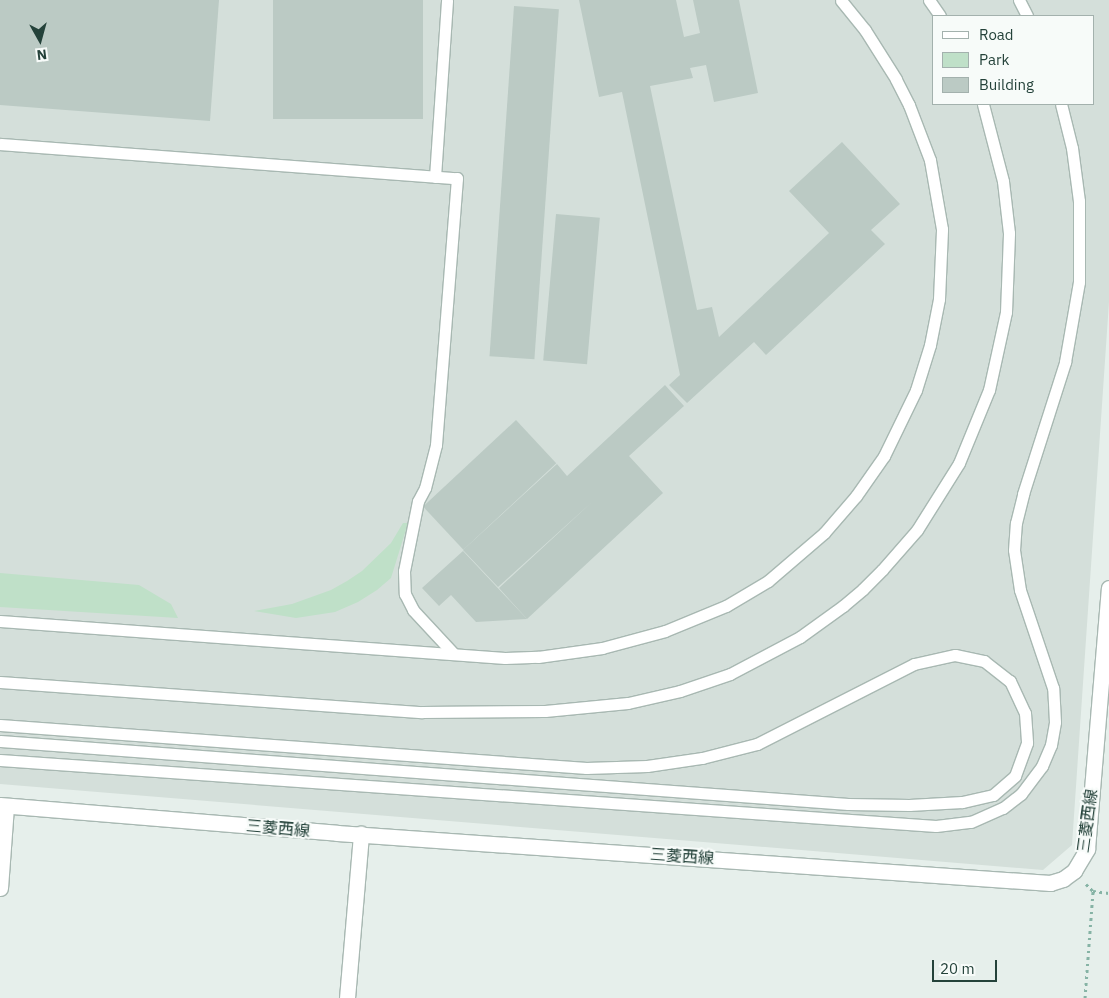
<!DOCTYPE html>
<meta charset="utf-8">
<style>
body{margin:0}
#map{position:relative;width:1109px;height:998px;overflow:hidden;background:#e6efeb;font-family:"IBM Plex Sans","Noto Sans JP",sans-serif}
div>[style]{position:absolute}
.built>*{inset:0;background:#d4dfda}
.green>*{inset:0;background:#bfe0c8}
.building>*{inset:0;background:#bbcac4;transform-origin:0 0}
.path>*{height:3px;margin-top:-1.5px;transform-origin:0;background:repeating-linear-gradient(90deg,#86b3a5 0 2.5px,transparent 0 6.5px)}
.roads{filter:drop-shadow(1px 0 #a8b8b2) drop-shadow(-1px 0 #a8b8b2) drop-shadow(0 1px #a8b8b2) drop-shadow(0 -1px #a8b8b2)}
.lane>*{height:11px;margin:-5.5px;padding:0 5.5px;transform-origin:5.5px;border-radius:5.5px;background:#fff}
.street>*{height:15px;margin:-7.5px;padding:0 7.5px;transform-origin:7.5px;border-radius:7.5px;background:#fff}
.secondary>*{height:15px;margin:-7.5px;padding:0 7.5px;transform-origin:7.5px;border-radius:7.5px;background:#fff}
span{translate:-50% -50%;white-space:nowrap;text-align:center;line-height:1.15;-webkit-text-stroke:4px #f7fbf9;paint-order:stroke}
.street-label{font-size:16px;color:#24423a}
.legend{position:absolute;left:932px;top:15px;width:162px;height:90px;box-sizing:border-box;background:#f7fbf9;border:1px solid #a3b1ad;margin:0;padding:6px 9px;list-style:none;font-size:15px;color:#24423a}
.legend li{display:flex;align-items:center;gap:10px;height:25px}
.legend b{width:25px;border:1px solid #a3b1ad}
.north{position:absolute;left:15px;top:15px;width:50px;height:50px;-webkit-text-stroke:4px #f7fbf9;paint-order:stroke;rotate:173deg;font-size:14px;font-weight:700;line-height:20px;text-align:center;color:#24423a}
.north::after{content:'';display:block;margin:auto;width:18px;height:22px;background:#24423a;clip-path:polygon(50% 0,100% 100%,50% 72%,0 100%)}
.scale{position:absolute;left:932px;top:960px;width:65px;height:22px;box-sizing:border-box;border:2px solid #24423a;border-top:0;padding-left:6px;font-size:15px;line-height:18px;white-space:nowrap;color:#24423a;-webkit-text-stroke:4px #f7fbf9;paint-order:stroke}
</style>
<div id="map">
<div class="built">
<div style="clip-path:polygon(evenodd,0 0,1109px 0,1109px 302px,1072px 845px,1043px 870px,0 784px,0 0,933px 16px,1093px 16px,1093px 104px,933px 104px,933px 16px)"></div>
</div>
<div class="green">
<div style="clip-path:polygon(403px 523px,408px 523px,391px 578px,377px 590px,358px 602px,335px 612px,296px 618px,254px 611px,292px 604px,331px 590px,347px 581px,362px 571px,391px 543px)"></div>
<div style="clip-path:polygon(0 573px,139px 585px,171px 604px,178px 618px,0 607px)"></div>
</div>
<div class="building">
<div style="clip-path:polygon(0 0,219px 0,210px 121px,0 105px)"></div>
<div style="left:273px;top:0;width:150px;height:119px"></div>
<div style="clip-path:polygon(579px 0,676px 0,684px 37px,700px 33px,693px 0,739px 0,758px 93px,714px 102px,706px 65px,690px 68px,693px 78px,650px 86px,697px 310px,712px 307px,719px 337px,829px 233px,789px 191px,842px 142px,900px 204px,871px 230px,885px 244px,766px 355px,754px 342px,687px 403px,669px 385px,680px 375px,622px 92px,599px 97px)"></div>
<div style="left:514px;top:6px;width:45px;height:351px;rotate:4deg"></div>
<div style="left:556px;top:214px;width:44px;height:147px;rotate:5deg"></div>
<div style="clip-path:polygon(665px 385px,684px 406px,629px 456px,663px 493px,527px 619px,499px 588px,592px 502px,498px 587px,463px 550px,557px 464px,567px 476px)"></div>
<div style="left:516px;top:420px;width:59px;height:127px;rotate:47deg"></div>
<div style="clip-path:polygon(463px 551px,527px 619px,476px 622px,451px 595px,439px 606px,422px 588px)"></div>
</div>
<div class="path">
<div style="left:1086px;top:884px;width:10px;rotate:45deg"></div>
<div style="left:1093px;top:891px;width:16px;rotate:7deg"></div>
<div style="left:1085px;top:998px;width:107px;rotate:-85.7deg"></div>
</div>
<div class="roads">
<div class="lane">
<div style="left:929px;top:0;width:19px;rotate:55deg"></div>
<div style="left:1019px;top:0;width:18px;rotate:63deg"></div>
<div style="left:0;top:144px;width:458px;rotate:4.3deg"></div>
<div style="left:457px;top:178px;width:268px;rotate:94.5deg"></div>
<div style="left:436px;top:445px;width:44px;rotate:104.3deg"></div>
<div style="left:425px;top:488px;width:15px;rotate:118deg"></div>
<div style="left:418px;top:501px;width:71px;rotate:101.3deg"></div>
<div style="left:404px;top:571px;width:23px;rotate:88deg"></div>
<div style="left:405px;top:594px;width:18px;rotate:63deg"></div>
<div style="left:413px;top:610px;width:60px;rotate:47deg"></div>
<div style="left:435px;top:177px;width:177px;rotate:-86.1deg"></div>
<div style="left:0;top:621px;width:506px;rotate:4.19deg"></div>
<div style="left:505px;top:658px;width:33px;rotate:-2deg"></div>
<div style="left:538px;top:657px;width:65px;rotate:-8deg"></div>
<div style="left:602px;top:648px;width:65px;rotate:-15.1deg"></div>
<div style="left:665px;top:631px;width:66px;rotate:-22.3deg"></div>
<div style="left:726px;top:606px;width:49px;rotate:-30.8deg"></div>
<div style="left:768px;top:581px;width:74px;rotate:-40.6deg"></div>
<div style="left:824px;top:533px;width:49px;rotate:-49.1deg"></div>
<div style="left:856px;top:496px;width:49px;rotate:-55deg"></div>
<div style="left:884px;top:456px;width:73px;rotate:-64.1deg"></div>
<div style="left:916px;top:390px;width:47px;rotate:-72.7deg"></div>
<div style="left:930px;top:345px;width:47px;rotate:-78.9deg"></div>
<div style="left:939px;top:299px;width:70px;rotate:-87.5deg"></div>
<div style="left:942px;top:229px;width:70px;rotate:-99.9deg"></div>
<div style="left:930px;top:160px;width:59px;rotate:-110.9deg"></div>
<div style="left:909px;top:105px;width:29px;rotate:-117deg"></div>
<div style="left:896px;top:79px;width:58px;rotate:-122.3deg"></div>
<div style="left:865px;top:30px;width:38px;rotate:-129deg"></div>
<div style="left:0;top:682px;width:423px;rotate:4.1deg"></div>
<div style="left:422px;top:712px;width:123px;rotate:-0.5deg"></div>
<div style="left:545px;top:711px;width:83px;rotate:-5.5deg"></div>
<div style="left:628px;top:703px;width:53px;rotate:-13deg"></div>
<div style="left:680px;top:691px;width:53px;rotate:-18.8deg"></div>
<div style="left:730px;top:674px;width:79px;rotate:-27.9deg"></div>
<div style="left:800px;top:637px;width:53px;rotate:-35.8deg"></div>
<div style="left:843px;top:606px;width:26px;rotate:-40deg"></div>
<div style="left:863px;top:589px;width:27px;rotate:-45deg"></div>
<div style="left:882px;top:570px;width:53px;rotate:-48.8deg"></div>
<div style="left:917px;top:530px;width:79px;rotate:-57.9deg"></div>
<div style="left:959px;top:463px;width:79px;rotate:-67.7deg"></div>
<div style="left:989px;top:390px;width:80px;rotate:-77.7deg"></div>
<div style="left:1006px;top:312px;width:79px;rotate:-87.8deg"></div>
<div style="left:1009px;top:233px;width:52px;rotate:-96.6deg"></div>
<div style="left:1003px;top:181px;width:80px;rotate:-104.6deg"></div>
<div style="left:0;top:725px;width:588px;rotate:4.2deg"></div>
<div style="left:586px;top:768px;width:61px;rotate:-1.9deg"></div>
<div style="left:647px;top:766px;width:56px;rotate:-8.3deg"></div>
<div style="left:702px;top:758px;width:57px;rotate:-14.3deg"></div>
<div style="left:757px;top:744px;width:176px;rotate:-27deg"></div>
<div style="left:914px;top:664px;width:42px;rotate:-12.4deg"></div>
<div style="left:955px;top:655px;width:30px;rotate:12deg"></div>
<div style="left:984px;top:661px;width:33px;rotate:38deg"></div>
<div style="left:1010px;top:681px;width:35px;rotate:65deg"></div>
<div style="left:1025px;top:713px;width:30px;rotate:86deg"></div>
<div style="left:1027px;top:743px;width:35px;rotate:110deg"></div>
<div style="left:1015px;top:776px;width:29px;rotate:139deg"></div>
<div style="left:993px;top:795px;width:32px;rotate:167deg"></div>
<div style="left:962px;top:802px;width:53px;rotate:176.8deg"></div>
<div style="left:909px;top:805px;width:61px;rotate:-179.1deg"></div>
<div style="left:848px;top:804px;width:850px;rotate:-175.75deg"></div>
<div style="left:0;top:760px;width:938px;rotate:4.03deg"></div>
<div style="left:936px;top:826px;width:35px;rotate:-7deg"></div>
<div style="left:971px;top:822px;width:35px;rotate:-24deg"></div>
<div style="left:1003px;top:808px;width:23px;rotate:-38deg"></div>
<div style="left:1021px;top:794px;width:35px;rotate:-53deg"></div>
<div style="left:1042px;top:766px;width:23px;rotate:-67deg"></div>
<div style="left:1051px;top:745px;width:23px;rotate:-80deg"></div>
<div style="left:1055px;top:722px;width:34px;rotate:-93deg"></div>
<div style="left:1053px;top:688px;width:103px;rotate:-108.6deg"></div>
<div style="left:1020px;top:590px;width:40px;rotate:-98.5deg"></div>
<div style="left:1014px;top:550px;width:27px;rotate:-86deg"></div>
<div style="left:1016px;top:523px;width:30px;rotate:-76deg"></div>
<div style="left:1023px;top:494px;width:139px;rotate:-72.3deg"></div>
<div style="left:1065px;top:362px;width:81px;rotate:-80.1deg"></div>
<div style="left:1079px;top:282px;width:81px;rotate:-90deg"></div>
<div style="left:1079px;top:201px;width:53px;rotate:-97.5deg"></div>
<div style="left:1072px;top:148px;width:45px;rotate:-104deg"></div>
</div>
<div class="street">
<div style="left:0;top:805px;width:338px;rotate:4.7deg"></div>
<div style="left:337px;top:833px;width:715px;rotate:4.01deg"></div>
<div style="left:1050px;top:883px;width:14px;rotate:-17deg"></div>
<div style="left:1063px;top:879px;width:14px;rotate:-36deg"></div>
<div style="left:0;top:888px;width:82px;rotate:-85.8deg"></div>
<div style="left:347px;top:998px;width:165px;rotate:-85.1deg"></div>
</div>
<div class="secondary">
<div style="left:1074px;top:871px;width:26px;rotate:-59deg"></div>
<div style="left:1087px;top:849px;width:262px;rotate:-85.2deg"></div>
</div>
</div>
<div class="street-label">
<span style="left:1087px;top:821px;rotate:-82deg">三菱西線</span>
<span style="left:278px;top:828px;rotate:5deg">三菱西線</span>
<span style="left:682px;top:856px;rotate:4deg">三菱西線</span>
</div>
<ul class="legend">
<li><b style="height:6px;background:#fff"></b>Road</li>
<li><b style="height:14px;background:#bfe0c8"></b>Park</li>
<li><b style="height:14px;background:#bbcac4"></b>Building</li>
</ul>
<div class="north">N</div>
<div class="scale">20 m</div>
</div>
